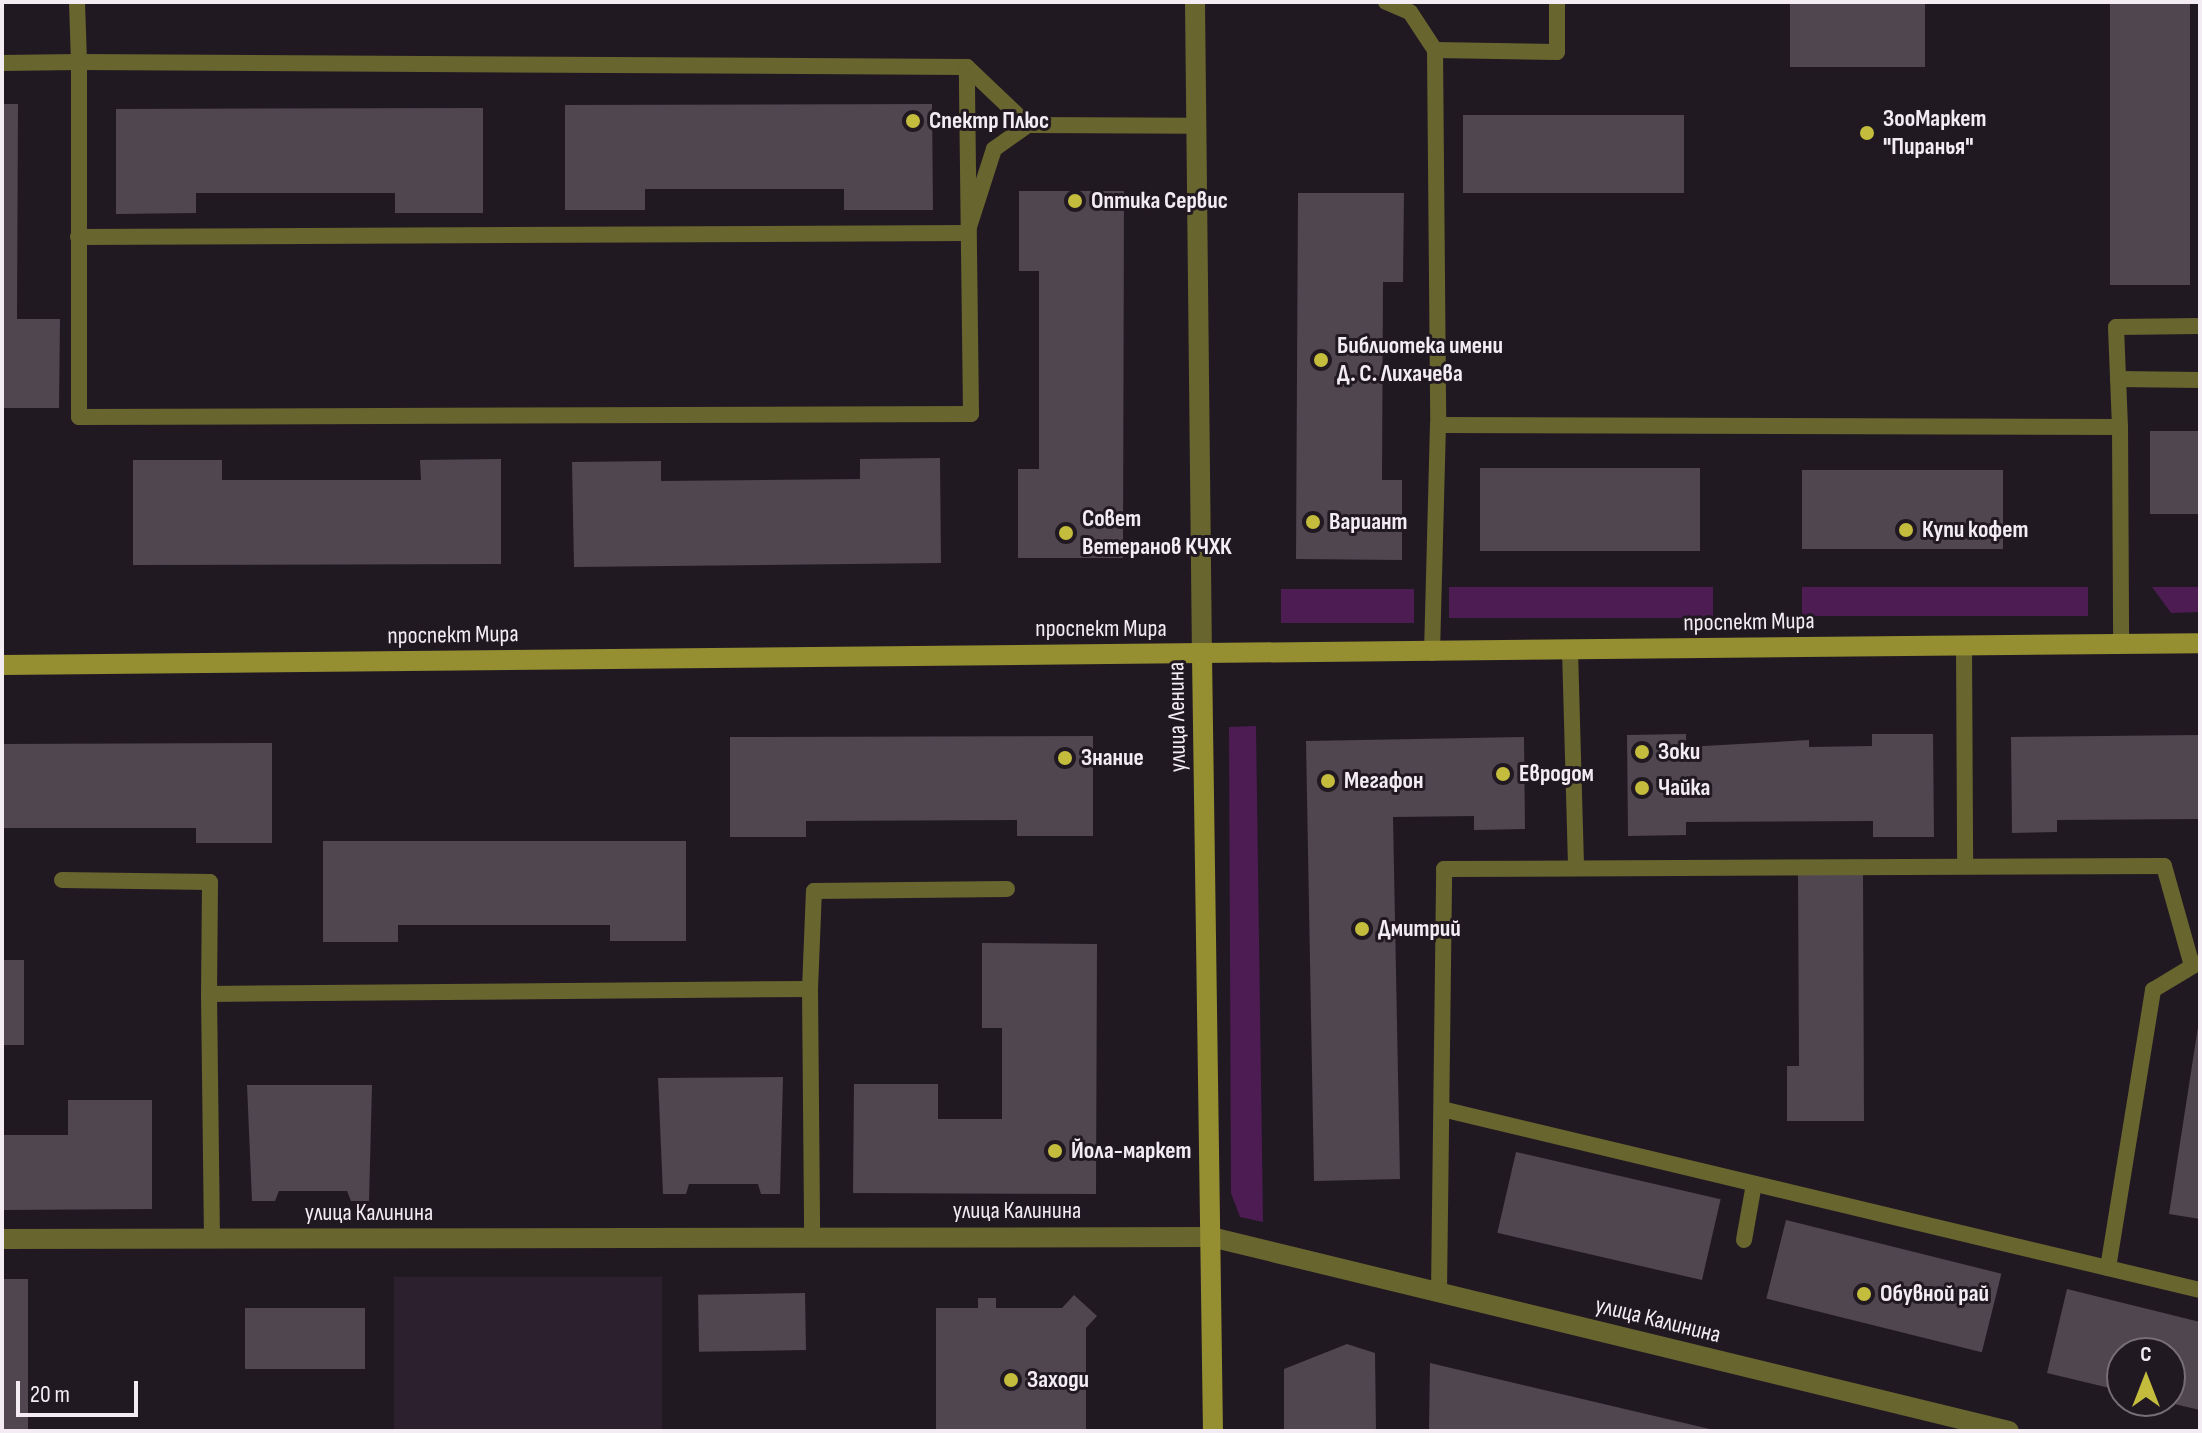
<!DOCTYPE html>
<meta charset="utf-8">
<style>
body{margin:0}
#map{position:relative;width:2202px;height:1433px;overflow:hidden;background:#211922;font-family:"Sofia Sans Condensed",sans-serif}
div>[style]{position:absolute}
.built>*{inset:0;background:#2d202e;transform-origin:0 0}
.green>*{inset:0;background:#4c1c53;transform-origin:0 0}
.building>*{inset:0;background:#4f4650;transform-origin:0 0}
.service>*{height:16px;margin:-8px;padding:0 8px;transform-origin:8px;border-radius:8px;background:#68652f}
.minor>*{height:20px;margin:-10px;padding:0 10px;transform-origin:10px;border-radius:10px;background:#68652f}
.tertiary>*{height:20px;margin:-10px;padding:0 10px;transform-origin:10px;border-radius:10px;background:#68652f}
.secondary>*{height:20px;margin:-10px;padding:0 10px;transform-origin:10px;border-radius:10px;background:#958f32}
.dots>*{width:22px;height:22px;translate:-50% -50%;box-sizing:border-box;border:4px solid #211922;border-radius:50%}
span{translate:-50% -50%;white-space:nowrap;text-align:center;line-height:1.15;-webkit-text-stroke:6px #211922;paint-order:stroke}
.poi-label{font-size:24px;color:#f3edf3;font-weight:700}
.left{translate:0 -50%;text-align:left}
.street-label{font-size:24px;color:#f3edf3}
.frame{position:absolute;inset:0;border:4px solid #f3edf3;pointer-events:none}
.north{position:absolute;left:2106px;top:1337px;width:80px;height:80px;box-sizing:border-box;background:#211922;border:2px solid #756e76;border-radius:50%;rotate:0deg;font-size:22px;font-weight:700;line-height:32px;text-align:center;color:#f3edf3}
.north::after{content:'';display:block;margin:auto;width:28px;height:36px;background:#c4bc3d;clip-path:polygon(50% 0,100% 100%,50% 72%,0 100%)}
.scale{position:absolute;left:16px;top:1381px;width:122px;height:36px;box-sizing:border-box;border:4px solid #f3edf3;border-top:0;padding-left:10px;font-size:24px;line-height:28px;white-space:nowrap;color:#f3edf3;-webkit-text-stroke:6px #211922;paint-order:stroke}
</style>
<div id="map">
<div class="built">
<div style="left:662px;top:1277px;width:154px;height:268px;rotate:90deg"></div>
</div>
<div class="green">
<div style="left:1713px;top:587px;width:31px;height:264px;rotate:90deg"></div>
<div style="left:1802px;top:587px;width:286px;height:29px"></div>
<div style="clip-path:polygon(2152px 587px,2200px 587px,2200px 612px,2171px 613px)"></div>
<div style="left:1281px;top:589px;width:133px;height:34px"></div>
<div style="clip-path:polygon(1256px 726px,1263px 1222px,1240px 1217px,1231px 1193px,1229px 727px)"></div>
</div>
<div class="building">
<div style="left:1790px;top:2px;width:135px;height:65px"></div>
<div style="left:2110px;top:2px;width:80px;height:283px"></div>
<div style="clip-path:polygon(2px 104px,18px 104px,17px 319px,60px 319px,59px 408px,2px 408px)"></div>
<div style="clip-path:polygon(932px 104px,933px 210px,844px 210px,844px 189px,645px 189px,645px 210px,565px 210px,565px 105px)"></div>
<div style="clip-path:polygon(483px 108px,483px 213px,395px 213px,395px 193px,196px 193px,196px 213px,116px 214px,116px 109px)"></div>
<div style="left:1463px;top:115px;width:221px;height:78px"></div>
<div style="clip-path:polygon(1019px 191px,1124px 191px,1123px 558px,1018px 558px,1018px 469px,1039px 469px,1039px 271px,1019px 271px)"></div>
<div style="clip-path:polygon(1298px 193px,1404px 193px,1403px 282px,1383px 282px,1382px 480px,1402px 480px,1402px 560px,1296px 559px)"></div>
<div style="left:2150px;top:431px;width:50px;height:83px"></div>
<div style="clip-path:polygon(940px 458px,941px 563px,574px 567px,572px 462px,661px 461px,661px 481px,860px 479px,860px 459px)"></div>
<div style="clip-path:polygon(501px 459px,501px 564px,133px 565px,133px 460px,222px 460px,222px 480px,421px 480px,420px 460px)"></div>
<div style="left:1480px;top:468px;width:220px;height:83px"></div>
<div style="left:1802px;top:470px;width:201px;height:79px"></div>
<div style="clip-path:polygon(1686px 734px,1686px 747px,1809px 740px,1809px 747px,1872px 746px,1872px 734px,1933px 734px,1934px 837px,1873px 837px,1873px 821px,1686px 822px,1686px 835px,1628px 836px,1627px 735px)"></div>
<div style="clip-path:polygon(2200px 735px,2200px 819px,2057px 820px,2057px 832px,2012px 833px,2011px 737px)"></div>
<div style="clip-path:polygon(1093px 736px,1093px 836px,1017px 836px,1017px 820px,806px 821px,806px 837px,730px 837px,730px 737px)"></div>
<div style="clip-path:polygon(1524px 737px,1525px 829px,1474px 830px,1474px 816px,1393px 817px,1400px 1179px,1314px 1181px,1306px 741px)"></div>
<div style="clip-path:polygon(272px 743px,272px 843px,196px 843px,196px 828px,2px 828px,2px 744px)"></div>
<div style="clip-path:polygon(323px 841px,686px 841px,686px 941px,610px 941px,610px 925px,398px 925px,398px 942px,323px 942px)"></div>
<div style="clip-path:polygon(1798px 874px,1863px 874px,1864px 1121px,1787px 1121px,1787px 1066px,1799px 1066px)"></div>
<div style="clip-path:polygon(982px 943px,1097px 944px,1096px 1194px,853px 1193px,854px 1084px,938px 1084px,938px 1119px,1002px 1119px,1002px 1028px,982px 1028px)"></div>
<div style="left:2px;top:960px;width:22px;height:85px"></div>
<div style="clip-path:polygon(2200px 1014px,2200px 1219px,2169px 1214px)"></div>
<div style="clip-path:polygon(783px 1077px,780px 1194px,761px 1194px,758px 1184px,689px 1184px,686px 1194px,663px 1194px,658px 1078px)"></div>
<div style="clip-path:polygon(247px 1085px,372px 1085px,369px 1201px,351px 1201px,347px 1191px,279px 1191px,275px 1201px,252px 1201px)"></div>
<div style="clip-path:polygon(68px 1100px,152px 1100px,152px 1209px,2px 1210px,2px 1135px,68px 1135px)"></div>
<div style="left:1516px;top:1152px;width:210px;height:83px;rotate:13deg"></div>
<div style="left:1786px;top:1220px;width:222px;height:81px;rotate:14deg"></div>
<div style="left:2px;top:1279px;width:26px;height:152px"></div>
<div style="clip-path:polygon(2067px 1289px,2200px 1322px,2200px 1410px,2170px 1403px,2170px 1353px,2122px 1353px,2122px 1391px,2047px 1373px)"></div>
<div style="left:805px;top:1293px;width:57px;height:107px;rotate:89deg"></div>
<div style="clip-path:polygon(1074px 1295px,1097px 1316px,1086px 1328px,1086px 1431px,936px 1431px,936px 1308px,978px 1308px,978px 1298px,996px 1298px,996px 1308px,1062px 1308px)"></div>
<div style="left:245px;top:1308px;width:120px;height:61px"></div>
<div style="clip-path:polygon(1347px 1344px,1375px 1353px,1376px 1431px,1284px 1431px,1284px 1369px)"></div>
<div style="clip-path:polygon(1430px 1363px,1714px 1430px,1714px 1431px,1429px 1431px)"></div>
</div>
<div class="service">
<div style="left:77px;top:2px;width:60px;rotate:88.1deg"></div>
<div style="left:79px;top:62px;width:888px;rotate:0.32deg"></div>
<div style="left:1386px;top:2px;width:26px;rotate:23deg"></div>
<div style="left:1410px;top:12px;width:45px;rotate:56.7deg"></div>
<div style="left:1435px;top:50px;width:122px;rotate:0.9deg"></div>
<div style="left:1557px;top:52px;width:50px;rotate:-90deg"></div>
<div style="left:1435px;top:50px;width:375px;rotate:89.5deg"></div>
<div style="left:2px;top:63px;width:77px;rotate:-0.7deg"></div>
<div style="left:79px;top:62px;width:355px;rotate:90deg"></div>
<div style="left:79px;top:417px;width:892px;rotate:-0.19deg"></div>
<div style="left:971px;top:414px;width:347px;rotate:-90.7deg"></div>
<div style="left:967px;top:67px;width:84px;rotate:43.6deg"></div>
<div style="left:78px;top:237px;width:889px;rotate:-0.26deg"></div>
<div style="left:967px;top:233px;width:88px;rotate:-72.2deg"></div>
<div style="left:994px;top:149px;width:42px;rotate:-35.2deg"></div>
<div style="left:1028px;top:125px;width:167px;rotate:0.3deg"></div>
<div style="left:2118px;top:379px;width:82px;rotate:0.7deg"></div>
<div style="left:2120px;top:427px;width:100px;rotate:-92.3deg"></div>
<div style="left:2116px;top:327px;width:84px;rotate:-0.7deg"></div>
<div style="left:1964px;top:645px;width:220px;rotate:89.7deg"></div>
<div style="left:1570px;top:650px;width:217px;rotate:88.4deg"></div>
<div style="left:1432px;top:653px;width:228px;rotate:-88.5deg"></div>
<div style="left:1438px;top:425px;width:682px;rotate:0.17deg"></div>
<div style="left:2120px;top:427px;width:217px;rotate:89.7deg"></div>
<div style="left:62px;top:880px;width:148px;rotate:0.8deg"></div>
<div style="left:210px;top:882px;width:112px;rotate:90.5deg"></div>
<div style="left:209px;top:994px;width:601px;rotate:-0.48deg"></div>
<div style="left:810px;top:989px;width:98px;rotate:-87.7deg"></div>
<div style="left:814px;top:891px;width:193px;rotate:-0.6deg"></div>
<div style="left:810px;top:989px;width:248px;rotate:89.5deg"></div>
<div style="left:209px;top:994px;width:246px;rotate:89.3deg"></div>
<div style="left:1446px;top:1110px;width:775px;rotate:13.43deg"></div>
<div style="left:1744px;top:1240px;width:57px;rotate:-79.9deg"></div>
<div style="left:2108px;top:1268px;width:282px;rotate:-80.8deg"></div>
<div style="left:2153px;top:990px;width:52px;rotate:-31deg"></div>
<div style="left:1439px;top:1293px;width:424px;rotate:-89.3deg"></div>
<div style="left:1444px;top:869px;width:720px;rotate:-0.24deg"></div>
<div style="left:2164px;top:866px;width:100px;rotate:74.3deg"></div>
</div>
<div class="minor">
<div style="left:2px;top:1239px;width:1209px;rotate:-0.09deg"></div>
<div style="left:1211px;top:1237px;width:821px;rotate:13.66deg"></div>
</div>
<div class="tertiary">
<div style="left:1195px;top:2px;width:653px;rotate:89.39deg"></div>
</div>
<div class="secondary">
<div style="left:1202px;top:655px;width:776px;rotate:89.19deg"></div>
<div style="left:2px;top:665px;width:2198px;rotate:-0.57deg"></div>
</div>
<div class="dots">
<div style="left:913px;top:121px;background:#c4bc3d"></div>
<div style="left:1867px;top:133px;background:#c4bc3d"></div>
<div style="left:1075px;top:201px;background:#c4bc3d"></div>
<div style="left:1321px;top:360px;background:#c4bc3d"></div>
<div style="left:1313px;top:522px;background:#c4bc3d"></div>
<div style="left:1906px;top:530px;background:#c4bc3d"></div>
<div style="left:1066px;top:533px;background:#c4bc3d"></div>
<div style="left:1642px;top:752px;background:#c4bc3d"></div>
<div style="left:1065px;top:758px;background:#c4bc3d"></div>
<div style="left:1503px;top:774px;background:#c4bc3d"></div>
<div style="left:1328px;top:781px;background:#c4bc3d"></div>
<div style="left:1642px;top:788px;background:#c4bc3d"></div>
<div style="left:1362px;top:929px;background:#c4bc3d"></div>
<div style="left:1055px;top:1151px;background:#c4bc3d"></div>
<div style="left:1864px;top:1294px;background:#c4bc3d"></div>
<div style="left:1011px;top:1380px;background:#c4bc3d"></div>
</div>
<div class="poi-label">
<span class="left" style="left:1883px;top:133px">ЗооМаркет<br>"Пиранья"</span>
<span class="left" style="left:929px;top:121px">Спектр Плюс</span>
<span class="left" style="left:1091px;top:201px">Оптика Сервис</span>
<span class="left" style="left:1337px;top:360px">Библиотека имени<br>Д. С. Лихачева</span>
<span class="left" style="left:1082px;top:533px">Совет<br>Ветеранов КЧХК</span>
<span class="left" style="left:1329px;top:522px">Вариант</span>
<span class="left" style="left:1922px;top:530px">Купи кофет</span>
<span class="left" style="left:1658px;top:752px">Зоки</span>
<span class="left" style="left:1081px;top:758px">Знание</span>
<span class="left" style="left:1519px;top:774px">Евродом</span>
<span class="left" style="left:1344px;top:781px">Мегафон</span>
<span class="left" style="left:1658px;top:788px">Чайка</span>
<span class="left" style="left:1378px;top:929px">Дмитрий</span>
<span class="left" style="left:1071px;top:1151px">Йола-маркет</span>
<span class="left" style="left:1880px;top:1294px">Обувной рай</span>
<span class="left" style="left:1027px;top:1380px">Заходи</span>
</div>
<div class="street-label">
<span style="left:1749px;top:622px;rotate:-1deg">проспект Мира</span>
<span style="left:1101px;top:629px">проспект Мира</span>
<span style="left:453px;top:635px;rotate:-1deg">проспект Мира</span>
<span style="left:1177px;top:717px;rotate:-91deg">улица Ленина</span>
<span style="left:1017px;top:1211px">улица Калинина</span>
<span style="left:369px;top:1213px">улица Калинина</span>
<span style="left:1658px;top:1320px;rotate:14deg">улица Калинина</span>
</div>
<div class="frame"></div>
<div class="north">С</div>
<div class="scale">20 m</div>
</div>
